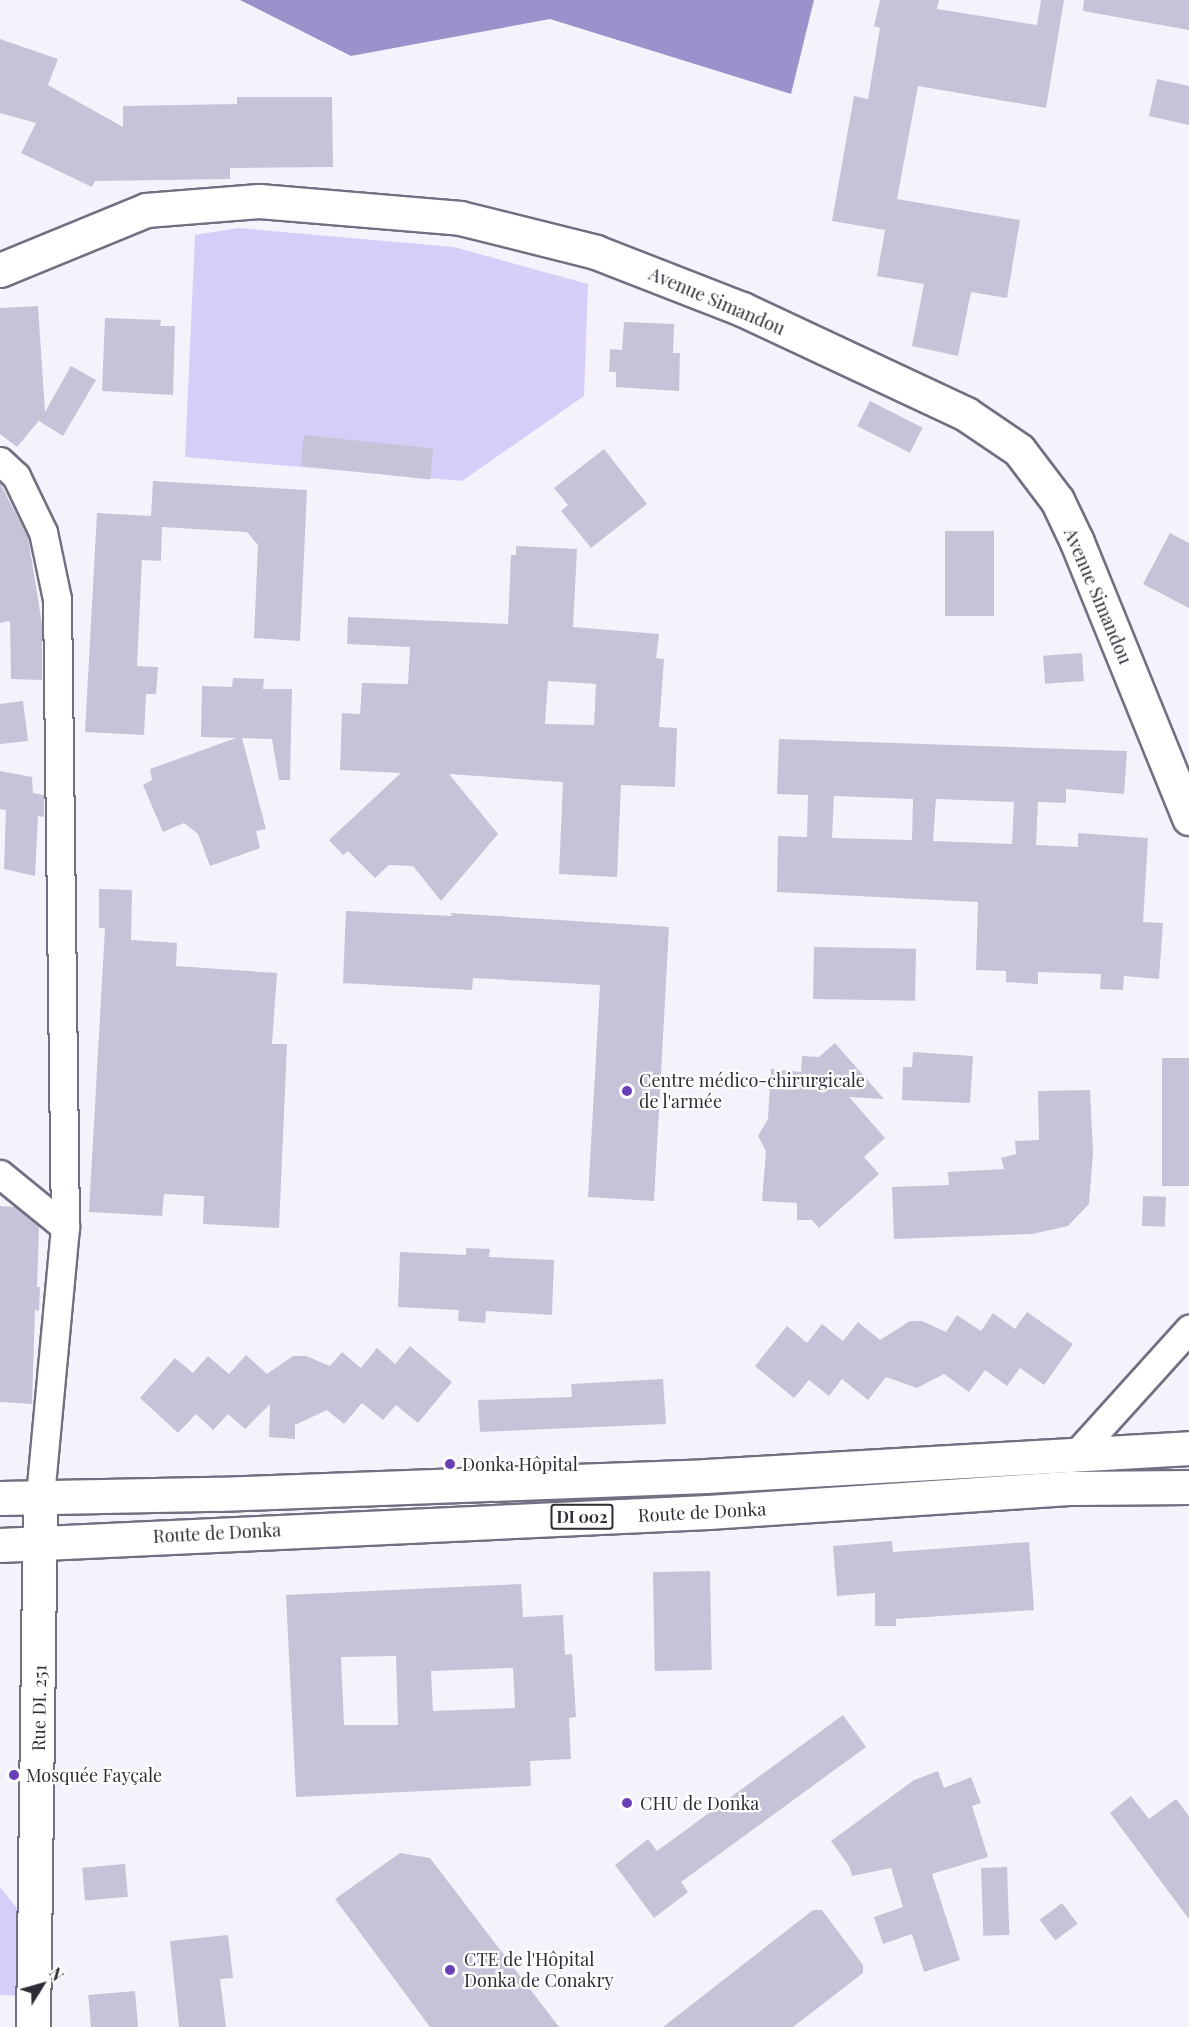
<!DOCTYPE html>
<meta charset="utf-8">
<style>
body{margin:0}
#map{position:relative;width:1189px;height:2027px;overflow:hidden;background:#f4f3fc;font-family:"Playfair Display",serif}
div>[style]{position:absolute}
.green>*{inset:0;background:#d6cef8}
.water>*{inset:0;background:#9d91cb}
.building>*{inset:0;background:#c6c3d8;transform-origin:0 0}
.roads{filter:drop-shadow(2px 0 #736f82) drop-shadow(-2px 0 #736f82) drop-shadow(0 2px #736f82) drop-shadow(0 -2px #736f82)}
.street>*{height:27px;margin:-13.5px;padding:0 13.5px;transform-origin:13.5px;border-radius:13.5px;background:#fff}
.secondary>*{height:33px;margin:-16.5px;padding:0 16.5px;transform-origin:16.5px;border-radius:16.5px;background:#fff}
.primary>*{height:33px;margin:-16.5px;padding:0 16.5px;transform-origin:16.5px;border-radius:16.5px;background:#fff}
.dots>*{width:16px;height:16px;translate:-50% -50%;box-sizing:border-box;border:3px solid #fff;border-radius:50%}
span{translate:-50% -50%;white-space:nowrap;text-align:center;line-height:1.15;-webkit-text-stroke:4.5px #fff;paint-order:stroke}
.shield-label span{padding:2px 4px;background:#fff;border:2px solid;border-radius:4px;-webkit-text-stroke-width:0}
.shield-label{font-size:16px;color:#2e2d35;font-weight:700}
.street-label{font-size:18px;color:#2e2d35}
.poi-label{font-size:18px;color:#2e2d35}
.left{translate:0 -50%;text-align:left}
.north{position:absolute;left:12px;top:1955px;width:60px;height:60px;-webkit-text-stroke:4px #fff;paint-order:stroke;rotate:53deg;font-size:16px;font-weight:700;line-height:24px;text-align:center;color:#2e2d35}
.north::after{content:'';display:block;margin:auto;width:21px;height:27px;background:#2e2d35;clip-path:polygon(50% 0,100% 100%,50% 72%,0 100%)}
</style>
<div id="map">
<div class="green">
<div style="clip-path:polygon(238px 228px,454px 247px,588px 284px,584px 396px,462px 481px,185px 457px,195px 235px)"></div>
<div style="clip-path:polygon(0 1887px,42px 1940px,37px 1996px,0 1995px)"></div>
</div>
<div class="water">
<div style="clip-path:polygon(240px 0,814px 0,791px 94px,550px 19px,351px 56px)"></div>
</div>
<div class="building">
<div style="clip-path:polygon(880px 0,939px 0,937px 9px,1037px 25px,1041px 0,1064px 0,1046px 108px,918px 86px,897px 199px,1020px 220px,1007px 298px,971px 292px,958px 356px,912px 346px,924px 284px,877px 276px,885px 230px,832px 221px,854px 96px,868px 99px,880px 28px,874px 26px)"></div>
<div style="clip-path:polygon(1084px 0,1189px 0,1189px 30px,1083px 11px)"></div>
<div style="clip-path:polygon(0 39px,58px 59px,48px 85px,123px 127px,123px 106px,237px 104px,237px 97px,332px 97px,333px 167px,230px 168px,230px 179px,95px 181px,92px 187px,21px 153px,36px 123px,0 113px)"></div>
<div style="clip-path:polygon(1157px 79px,1189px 86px,1189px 125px,1149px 116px)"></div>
<div style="clip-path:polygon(38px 306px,45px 412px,71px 366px,96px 380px,63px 436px,39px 421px,42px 417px,17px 447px,0 434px,0 308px)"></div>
<div style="clip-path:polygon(105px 318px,161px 320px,160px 326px,175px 326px,173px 395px,102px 391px)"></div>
<div style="clip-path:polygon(624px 322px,674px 324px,673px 353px,680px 353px,679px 391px,616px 387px,616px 372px,609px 372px,610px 349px,622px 350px)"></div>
<div style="left:870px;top:401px;width:59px;height:28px;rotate:27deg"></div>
<div style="left:304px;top:435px;width:130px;height:31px;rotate:6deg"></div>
<div style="clip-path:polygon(604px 449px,647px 504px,591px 548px,561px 511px,568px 505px,554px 488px)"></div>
<div style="clip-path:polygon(153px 481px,307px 490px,300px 641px,254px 638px,258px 545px,247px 532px,162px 527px,161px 561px,142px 560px,137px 666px,158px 667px,156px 694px,146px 694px,144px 735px,85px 732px,97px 513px,151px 516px)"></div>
<div style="clip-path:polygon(0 483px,28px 537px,42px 624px,42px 680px,11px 679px,10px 621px,0 623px)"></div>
<div style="left:945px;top:531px;width:49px;height:85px"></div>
<div style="clip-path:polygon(1170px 533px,1189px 543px,1189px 608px,1143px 584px)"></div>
<div style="clip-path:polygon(evenodd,516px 546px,577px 549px,573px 627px,659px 634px,656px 658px,664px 659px,659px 727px,677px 728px,675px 787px,621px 785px,617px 877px,559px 874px,563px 782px,449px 774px,498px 834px,441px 901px,413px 866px,389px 865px,375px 878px,348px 851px,343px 855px,329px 840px,401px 773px,340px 770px,342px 713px,360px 714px,362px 683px,408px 684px,410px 647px,347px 644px,348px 617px,508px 624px,511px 555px,516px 555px,516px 546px,548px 681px,596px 684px,594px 725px,545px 724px,548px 681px)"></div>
<div style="left:1082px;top:653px;width:28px;height:39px;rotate:86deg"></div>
<div style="clip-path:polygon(233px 678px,264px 679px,263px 689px,292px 689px,290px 780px,279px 780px,272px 739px,242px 738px,266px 829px,256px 831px,260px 848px,210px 866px,198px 834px,184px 823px,163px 832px,143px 785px,152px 780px,150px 769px,236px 738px,201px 737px,202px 686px,232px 687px)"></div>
<div style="clip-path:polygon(23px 701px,28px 741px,0 744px,0 704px)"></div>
<div style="clip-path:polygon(evenodd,779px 739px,1127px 751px,1124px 794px,1066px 789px,1066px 803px,1038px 802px,1036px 845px,1078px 847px,1078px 833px,1148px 838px,1143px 922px,1163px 923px,1159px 979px,1124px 976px,1123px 990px,1100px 989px,1101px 974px,1038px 972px,1038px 984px,1006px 982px,1006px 971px,976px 970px,978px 902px,777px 892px,778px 836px,807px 837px,808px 795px,777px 794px,779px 739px,834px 796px,913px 799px,912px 840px,832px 838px,834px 796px,779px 739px,936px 799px,1014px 802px,1012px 844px,933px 841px,936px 799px)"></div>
<div style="clip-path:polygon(0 771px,32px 777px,33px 793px,44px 795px,44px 817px,38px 816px,35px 876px,4px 869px,6px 810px,0 809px)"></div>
<div style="clip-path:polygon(99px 889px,132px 890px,131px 940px,177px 943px,176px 966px,277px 973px,272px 1044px,287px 1044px,279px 1228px,203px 1224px,204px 1196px,164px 1194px,162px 1216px,89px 1212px,105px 928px,99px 928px)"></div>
<div style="clip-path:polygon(346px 911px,453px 916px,450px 913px,669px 927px,654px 1201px,588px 1197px,600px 985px,473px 978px,472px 990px,343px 983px)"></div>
<div style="left:814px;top:947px;width:102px;height:52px;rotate:1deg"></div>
<div style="clip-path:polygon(835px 1043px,884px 1099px,849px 1097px,885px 1138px,864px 1157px,879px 1174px,819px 1228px,812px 1220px,797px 1220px,797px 1203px,762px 1201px,766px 1151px,758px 1136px,768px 1119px,771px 1069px,801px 1072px,802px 1056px,819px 1057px)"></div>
<div style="clip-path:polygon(913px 1052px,973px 1056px,970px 1103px,902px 1100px,903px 1067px,912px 1067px)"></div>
<div style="left:1162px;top:1058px;width:27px;height:128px"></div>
<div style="clip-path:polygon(1090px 1090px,1093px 1153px,1089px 1204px,1068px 1226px,1032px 1234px,894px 1239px,892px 1187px,949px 1185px,948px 1172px,1004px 1169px,1001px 1158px,1016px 1154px,1015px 1141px,1039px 1140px,1038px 1091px)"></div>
<div style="left:1143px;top:1196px;width:23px;height:30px;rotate:2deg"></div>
<div style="clip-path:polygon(0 1206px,15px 1207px,39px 1226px,37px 1287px,40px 1287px,39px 1311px,35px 1310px,32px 1404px,0 1402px)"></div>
<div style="clip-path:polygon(466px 1248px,490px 1249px,489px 1257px,554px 1260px,552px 1315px,486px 1311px,485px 1323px,458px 1321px,459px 1310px,398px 1307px,400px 1252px,466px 1255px)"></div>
<div style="clip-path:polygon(1027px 1312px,1073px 1344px,1044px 1385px,1020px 1368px,1007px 1386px,985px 1370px,969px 1392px,944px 1374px,917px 1388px,886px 1377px,868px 1400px,842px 1379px,829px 1396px,809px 1380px,794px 1398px,755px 1366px,787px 1326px,807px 1343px,822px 1324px,843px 1341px,858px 1322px,880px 1340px,910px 1321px,922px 1321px,946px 1332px,957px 1315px,981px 1331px,993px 1313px,1015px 1329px)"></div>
<div style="clip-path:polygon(410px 1346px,452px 1382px,418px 1423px,396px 1405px,383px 1420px,362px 1403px,344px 1424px,327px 1410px,295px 1425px,295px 1439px,269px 1437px,270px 1404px,245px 1429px,228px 1414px,213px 1430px,196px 1414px,178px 1433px,140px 1398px,175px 1358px,193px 1373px,208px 1356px,229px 1374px,246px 1355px,267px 1374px,293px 1356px,306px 1356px,330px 1366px,342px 1352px,361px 1368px,377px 1348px,395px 1364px)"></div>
<div style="clip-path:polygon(663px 1379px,666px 1424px,480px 1432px,478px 1400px,572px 1397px,571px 1384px)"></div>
<div style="clip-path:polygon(892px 1541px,893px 1552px,1029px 1542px,1034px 1610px,896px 1619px,896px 1626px,875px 1626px,875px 1593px,837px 1596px,833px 1546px)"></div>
<div style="left:710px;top:1571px;width:99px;height:57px;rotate:89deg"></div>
<div style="clip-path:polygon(evenodd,521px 1584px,523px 1617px,563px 1615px,565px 1655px,572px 1654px,576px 1717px,569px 1718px,571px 1759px,530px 1761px,531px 1786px,296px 1797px,286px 1595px,521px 1584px,396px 1656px,398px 1725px,344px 1725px,341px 1657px,396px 1656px,521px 1584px,513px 1668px,515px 1708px,433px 1711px,431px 1671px,513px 1668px)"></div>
<div style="clip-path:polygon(843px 1715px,866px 1747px,681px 1882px,688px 1892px,654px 1918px,615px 1865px,648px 1839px,657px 1851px)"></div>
<div style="clip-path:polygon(938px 1771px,944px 1788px,971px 1777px,981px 1803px,972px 1806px,988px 1857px,932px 1874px,960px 1960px,924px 1972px,912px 1934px,883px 1944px,874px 1917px,903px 1907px,891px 1868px,852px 1876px,849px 1866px,831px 1841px,914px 1780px)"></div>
<div style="clip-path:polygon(1131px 1796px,1149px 1819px,1176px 1799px,1189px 1816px,1189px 1919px,1110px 1813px)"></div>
<div style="clip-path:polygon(400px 1853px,430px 1858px,559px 2027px,430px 2027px,335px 1899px)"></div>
<div style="left:125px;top:1864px;width:33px;height:43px;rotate:85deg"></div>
<div style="left:1007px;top:1867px;width:68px;height:26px;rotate:88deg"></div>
<div style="left:1062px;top:1903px;width:26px;height:28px;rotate:53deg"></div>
<div style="clip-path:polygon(813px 1910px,822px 1910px,863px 1965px,863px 1973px,793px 2027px,663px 2027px)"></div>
<div style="clip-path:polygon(228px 1935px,233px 1978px,220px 1979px,226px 2027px,179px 2027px,170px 1941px)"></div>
<div style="left:135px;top:1991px;width:36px;height:47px;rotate:85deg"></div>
</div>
<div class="roads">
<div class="street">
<div style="left:0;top:461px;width:22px;rotate:43deg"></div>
<div style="left:16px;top:476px;width:62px;rotate:64.3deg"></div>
<div style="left:43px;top:532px;width:68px;rotate:78.2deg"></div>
<div style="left:57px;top:599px;width:628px;rotate:89.27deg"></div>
<div style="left:65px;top:1227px;width:272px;rotate:95.3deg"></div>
<div style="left:0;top:1174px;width:84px;rotate:39.2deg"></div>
<div style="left:1076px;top:1454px;width:169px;rotate:-47.9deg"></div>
</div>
<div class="secondary">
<div style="left:0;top:270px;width:158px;rotate:-22.3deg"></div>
<div style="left:146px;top:210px;width:113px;rotate:-4.6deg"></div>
<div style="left:259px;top:201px;width:202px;rotate:4.8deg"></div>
<div style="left:460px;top:218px;width:140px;rotate:14deg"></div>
<div style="left:596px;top:252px;width:157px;rotate:21.3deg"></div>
<div style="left:742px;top:309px;width:247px;rotate:25.1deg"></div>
<div style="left:966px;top:414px;width:64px;rotate:34.2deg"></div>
<div style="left:1019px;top:450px;width:63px;rotate:52.8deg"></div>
<div style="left:1057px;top:500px;width:47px;rotate:64.5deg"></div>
<div style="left:1077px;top:542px;width:298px;rotate:67.9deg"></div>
<div style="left:33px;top:2027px;width:529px;rotate:-89.24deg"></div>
</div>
<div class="primary">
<div style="left:0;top:1498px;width:218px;rotate:-1.1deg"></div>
<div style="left:218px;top:1494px;width:488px;rotate:-2.1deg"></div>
<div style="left:706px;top:1476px;width:484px;rotate:-3.3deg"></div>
<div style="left:0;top:1545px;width:709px;rotate:-2.67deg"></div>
<div style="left:708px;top:1512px;width:365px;rotate:-3.8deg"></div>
<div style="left:1072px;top:1488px;width:117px;rotate:-0.5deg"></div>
</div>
</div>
<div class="dots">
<div style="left:627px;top:1091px;background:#6740b8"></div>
<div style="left:450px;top:1464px;background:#6740b8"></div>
<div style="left:14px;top:1775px;background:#6740b8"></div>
<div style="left:627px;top:1803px;background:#6740b8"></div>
<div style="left:450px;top:1970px;background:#6740b8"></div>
</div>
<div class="shield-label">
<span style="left:582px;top:1517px">DI 002</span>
</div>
<div class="street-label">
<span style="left:717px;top:301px;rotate:23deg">Avenue Simandou</span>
<span style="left:1098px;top:596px;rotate:67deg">Avenue Simandou</span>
<span style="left:702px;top:1512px;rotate:-3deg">Route de Donka</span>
<span style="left:217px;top:1533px;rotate:-3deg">Route de Donka</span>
<span style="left:39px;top:1708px;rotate:-89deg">Rue DI. 251</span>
</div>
<div class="poi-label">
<span class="left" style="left:639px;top:1091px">Centre médico-chirurgicale<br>de l'armée</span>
<span class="left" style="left:462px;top:1464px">Donka Hôpital</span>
<span class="left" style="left:26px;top:1775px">Mosquée Fayçale</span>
<span class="left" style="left:640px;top:1803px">CHU de Donka</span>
<span class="left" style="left:464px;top:1970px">CTE de l'Hôpital<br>Donka de Conakry</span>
</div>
<div class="north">N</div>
</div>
